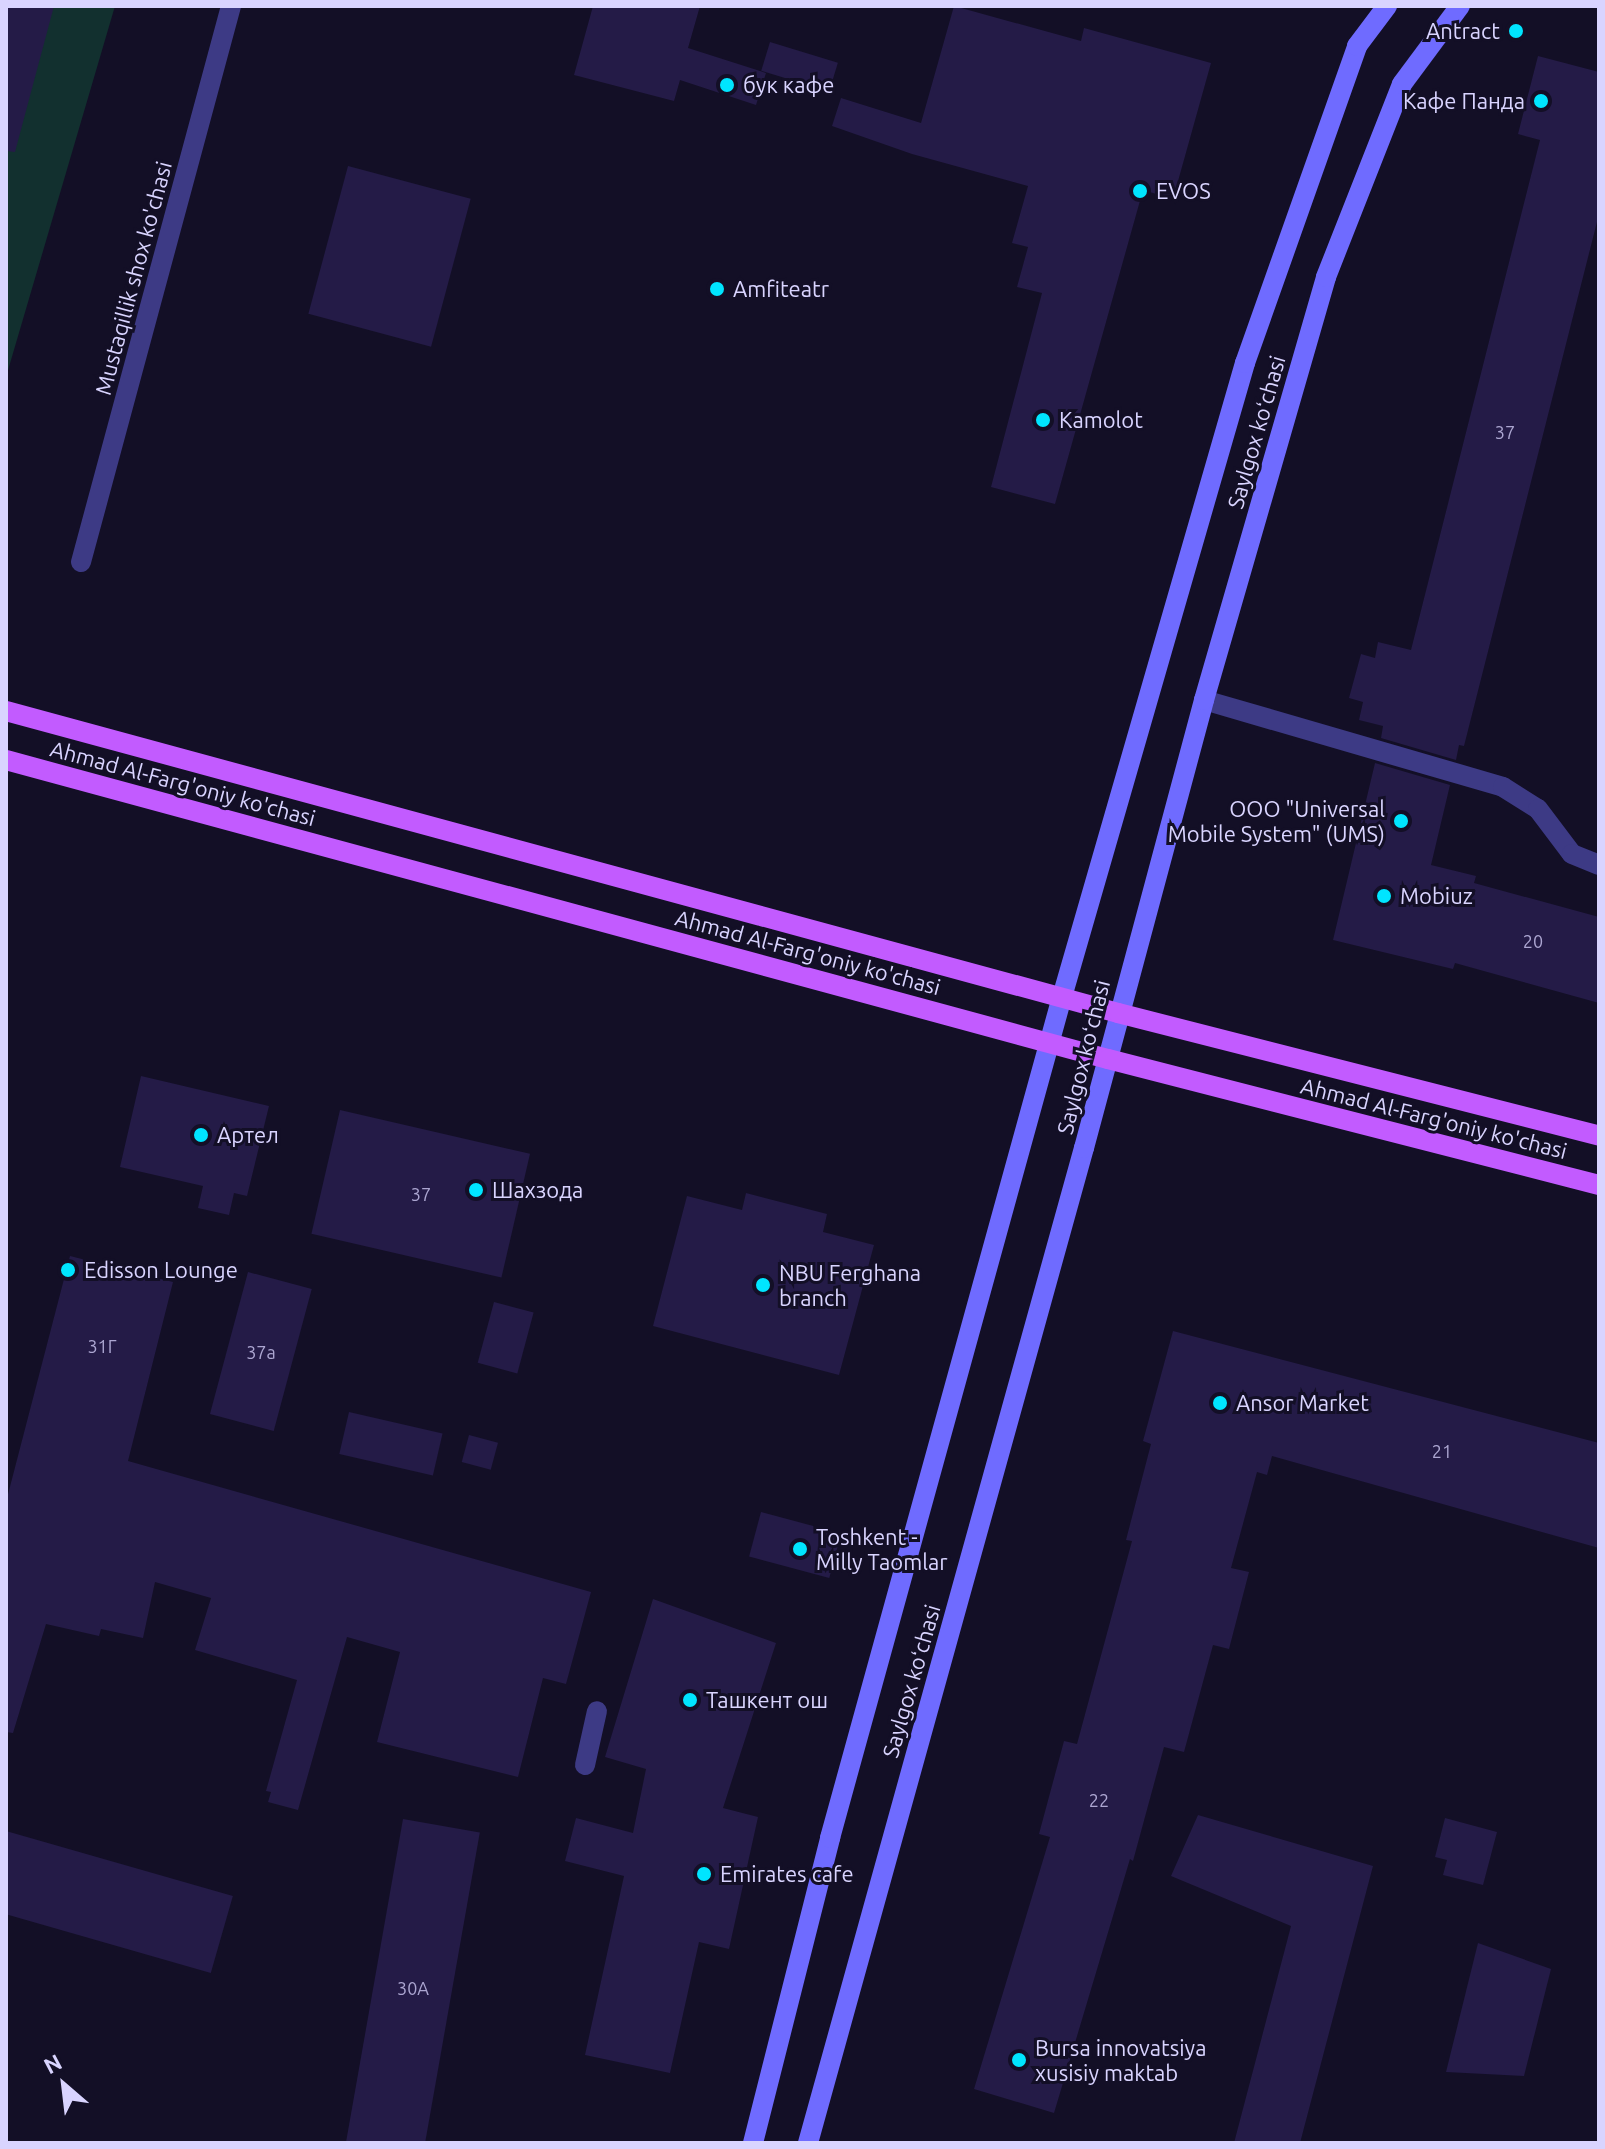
<!DOCTYPE html>
<meta charset="utf-8">
<style>
body{margin:0}
#map{position:relative;width:1605px;height:2149px;overflow:hidden;background:#130f26;font-family:Ubuntu,sans-serif}
div>[style]{position:absolute}
.green>*{inset:0;background:#12302f}
.building>*{inset:0;background:#241b47;transform-origin:0 0}
.pedestrian>*{height:20px;margin:-10px;padding:0 10px;transform-origin:10px;border-radius:10px;background:#3d3a85}
.minor>*{height:20px;margin:-10px;padding:0 10px;transform-origin:10px;border-radius:10px;background:#3d3a85}
.secondary>*{height:20px;margin:-10px;padding:0 10px;transform-origin:10px;border-radius:10px;background:#6f6bff}
.primary>*{height:20px;margin:-10px;padding:0 10px;transform-origin:10px;border-radius:10px;background:#c25bff}
.dots>*{width:22px;height:22px;translate:-50% -50%;box-sizing:border-box;border:4px solid #130f26;border-radius:50%}
span{translate:-50% -50%;white-space:nowrap;text-align:center;line-height:1.15;-webkit-text-stroke:6px #130f26;paint-order:stroke}
.number-label{font-size:18px;color:#aca6d1}
.number-label span{-webkit-text-stroke-width:0}
.poi-label{font-size:22px;color:#d9d4ff}
.right{translate:-100% -50%;text-align:right}
.left{translate:0 -50%;text-align:left}
.street-label{font-size:22px;color:#d9d4ff}
.frame{position:absolute;inset:0;border:8px solid #d9d4ff;pointer-events:none}
.north{position:absolute;left:24px;top:2045px;width:80px;height:80px;-webkit-text-stroke:6px #130f26;paint-order:stroke;rotate:332deg;font-size:22px;font-weight:700;line-height:32px;text-align:center;color:#d9d4ff}
.north::after{content:'';display:block;margin:auto;width:28px;height:36px;background:#d9d4ff;clip-path:polygon(50% 0,100% 100%,50% 72%,0 100%)}
</style>
<div id="map">
<div class="green">
<div style="clip-path:polygon(6px 6px,115px 6px,6px 377px)"></div>
</div>
<div class="building">
<div style="clip-path:polygon(6px 6px,54px 6px,15px 152px,6px 151px)"></div>
<div style="clip-path:polygon(593px 6px,700px 6px,688px 48px,766px 73px,756px 105px,680px 80px,674px 101px,574px 75px)"></div>
<div style="clip-path:polygon(954px 6px,1081px 41px,1084px 28px,1211px 63px,1173px 199px,1143px 190px,1055px 504px,991px 487px,1042px 293px,1017px 287px,1028px 247px,1012px 243px,1028px 186px,912px 154px,832px 126px,841px 98px,921px 123px)"></div>
<div style="left:770px;top:42px;width:71px;height:30px;rotate:17deg"></div>
<div style="clip-path:polygon(1538px 56px,1599px 72px,1599px 214px,1464px 746px,1459px 745px,1456px 760px,1381px 738px,1383px 726px,1359px 720px,1363px 702px,1349px 698px,1361px 654px,1375px 658px,1378px 642px,1411px 650px,1540px 140px,1518px 134px)"></div>
<div style="left:348px;top:166px;width:127px;height:153px;rotate:15deg"></div>
<div style="clip-path:polygon(1375px 763px,1450px 785px,1431px 865px,1476px 876px,1474px 883px,1599px 917px,1599px 1003px,1455px 963px,1453px 969px,1333px 940px)"></div>
<div style="clip-path:polygon(141px 1076px,269px 1106px,247px 1196px,234px 1193px,229px 1215px,198px 1208px,203px 1186px,120px 1167px)"></div>
<div style="left:340px;top:1110px;width:195px;height:127px;rotate:13deg"></div>
<div style="clip-path:polygon(746px 1193px,827px 1214px,823px 1232px,874px 1245px,839px 1375px,653px 1326px,687px 1196px,742px 1210px)"></div>
<div style="clip-path:polygon(70px 1256px,173px 1282px,128px 1461px,591px 1592px,566px 1684px,543px 1678px,518px 1777px,377px 1742px,400px 1652px,347px 1637px,298px 1810px,268px 1802px,271px 1792px,266px 1791px,297px 1680px,195px 1650px,211px 1598px,155px 1582px,143px 1638px,101px 1629px,99px 1636px,46px 1624px,13px 1733px,6px 1732px,6px 1502px)"></div>
<div style="left:248px;top:1272px;width:66px;height:147px;rotate:15deg"></div>
<div style="left:494px;top:1302px;width:41px;height:63px;rotate:15deg"></div>
<div style="clip-path:polygon(1173px 1331px,1599px 1443px,1599px 1548px,1272px 1456px,1267px 1475px,1257px 1472px,1231px 1568px,1249px 1572px,1229px 1649px,1213px 1645px,1184px 1752px,1164px 1747px,1133px 1861px,1130px 1859px,1054px 2113px,974px 2089px,1050px 1837px,1039px 1834px,1064px 1741px,1077px 1744px,1132px 1541px,1126px 1540px,1151px 1444px,1143px 1441px)"></div>
<div style="left:349px;top:1412px;width:96px;height:43px;rotate:13deg"></div>
<div style="left:469px;top:1435px;width:30px;height:28px;rotate:15deg"></div>
<div style="left:761px;top:1512px;width:83px;height:46px;rotate:15deg"></div>
<div style="clip-path:polygon(653px 1599px,776px 1643px,723px 1808px,758px 1817px,729px 1949px,699px 1942px,670px 2073px,585px 2055px,624px 1876px,565px 1861px,576px 1818px,633px 1833px,646px 1769px,605px 1757px)"></div>
<div style="clip-path:polygon(1198px 1815px,1373px 1866px,1300px 2143px,1234px 2143px,1291px 1926px,1171px 1876px)"></div>
<div style="clip-path:polygon(1445px 1818px,1497px 1832px,1483px 1885px,1443px 1875px,1447px 1860px,1435px 1857px)"></div>
<div style="left:403px;top:1819px;width:78px;height:329px;rotate:10deg"></div>
<div style="left:6px;top:1831px;width:236px;height:80px;rotate:16deg"></div>
<div style="clip-path:polygon(1478px 1943px,1551px 1969px,1524px 2076px,1446px 2072px)"></div>
</div>
<div class="pedestrian">
<div style="left:81px;top:562px;width:576px;rotate:-74.9deg"></div>
</div>
<div class="minor">
<div style="left:1204px;top:700px;width:311px;rotate:16.2deg"></div>
<div style="left:1503px;top:787px;width:41px;rotate:32.2deg"></div>
<div style="left:1538px;top:809px;width:56px;rotate:52.9deg"></div>
<div style="left:1572px;top:854px;width:29px;rotate:22deg"></div>
<div style="left:585px;top:1765px;width:55px;rotate:-77.5deg"></div>
</div>
<div class="secondary">
<div style="left:753px;top:2143px;width:315px;rotate:-75.8deg"></div>
<div style="left:830px;top:1838px;width:872px;rotate:-74.58deg"></div>
<div style="left:1062px;top:997px;width:660px;rotate:-73.9deg"></div>
<div style="left:1245px;top:363px;width:336px;rotate:-70.5deg"></div>
<div style="left:1357px;top:46px;width:50px;rotate:-53.1deg"></div>
<div style="left:808px;top:2143px;width:1033px;rotate:-74.5deg"></div>
<div style="left:1084px;top:1148px;width:464px;rotate:-75deg"></div>
<div style="left:1204px;top:700px;width:440px;rotate:-73.9deg"></div>
<div style="left:1326px;top:277px;width:207px;rotate:-68.5deg"></div>
<div style="left:1402px;top:84px;width:97px;rotate:-53.4deg"></div>
</div>
<div class="primary">
<div style="left:6px;top:711px;width:1152px;rotate:15.19deg"></div>
<div style="left:1118px;top:1013px;width:496px;rotate:14.3deg"></div>
<div style="left:6px;top:760px;width:1142px;rotate:15.18deg"></div>
<div style="left:1108px;top:1059px;width:507px;rotate:14.39deg"></div>
</div>
<div class="dots">
<div style="left:1516px;top:31px;background:#00e5ff"></div>
<div style="left:727px;top:85px;background:#00e5ff"></div>
<div style="left:1541px;top:101px;background:#00e5ff"></div>
<div style="left:1140px;top:191px;background:#00e5ff"></div>
<div style="left:717px;top:289px;background:#00e5ff"></div>
<div style="left:1043px;top:420px;background:#00e5ff"></div>
<div style="left:1401px;top:821px;background:#00e5ff"></div>
<div style="left:1384px;top:896px;background:#00e5ff"></div>
<div style="left:201px;top:1135px;background:#00e5ff"></div>
<div style="left:476px;top:1190px;background:#00e5ff"></div>
<div style="left:68px;top:1270px;background:#00e5ff"></div>
<div style="left:763px;top:1285px;background:#00e5ff"></div>
<div style="left:1220px;top:1403px;background:#00e5ff"></div>
<div style="left:800px;top:1549px;background:#00e5ff"></div>
<div style="left:690px;top:1700px;background:#00e5ff"></div>
<div style="left:704px;top:1874px;background:#00e5ff"></div>
<div style="left:1019px;top:2060px;background:#00e5ff"></div>
</div>
<div class="number-label">
<span style="left:1505px;top:432px">37</span>
<span style="left:1533px;top:941px">20</span>
<span style="left:421px;top:1194px">37</span>
<span style="left:102px;top:1346px">31Г</span>
<span style="left:261px;top:1352px">37а</span>
<span style="left:1442px;top:1451px">21</span>
<span style="left:1099px;top:1800px">22</span>
<span style="left:413px;top:1988px">30А</span>
</div>
<div class="poi-label">
<span class="right" style="left:1500px;top:31px">Antract</span>
<span class="left" style="left:743px;top:85px">бук кафе</span>
<span class="right" style="left:1525px;top:101px">Кафе Панда</span>
<span class="left" style="left:1156px;top:191px">EVOS</span>
<span class="left" style="left:733px;top:289px">Amfiteatr</span>
<span class="left" style="left:1059px;top:420px">Kamolot</span>
<span class="right" style="left:1385px;top:821px">ООО "Universal<br>Mobile System" (UMS)</span>
<span class="left" style="left:1400px;top:896px">Mobiuz</span>
<span class="left" style="left:217px;top:1135px">Артел</span>
<span class="left" style="left:492px;top:1190px">Шахзода</span>
<span class="left" style="left:84px;top:1270px">Edisson Lounge</span>
<span class="left" style="left:779px;top:1285px">NBU Ferghana<br>branch</span>
<span class="left" style="left:1236px;top:1403px">Ansor Market</span>
<span class="left" style="left:816px;top:1549px">Toshkent -<br>Milly Taomlar</span>
<span class="left" style="left:706px;top:1700px">Ташкент ош</span>
<span class="left" style="left:720px;top:1874px">Emirates cafe</span>
<span class="left" style="left:1035px;top:2060px">Bursa innovatsiya<br>xusisiy maktab</span>
</div>
<div class="street-label">
<span style="left:133px;top:278px;rotate:-75deg">Mustaqillik shox ko'chasi</span>
<span style="left:1256px;top:432px;rotate:-74deg">Saylgox koʻchasi</span>
<span style="left:183px;top:783px;rotate:15deg">Ahmad Al-Farg'oniy ko'chasi</span>
<span style="left:808px;top:952px;rotate:15deg">Ahmad Al-Farg'oniy ko'chasi</span>
<span style="left:1083px;top:1057px;rotate:-76deg">Saylgox koʻchasi</span>
<span style="left:1434px;top:1118px;rotate:14deg">Ahmad Al-Farg'oniy ko'chasi</span>
<span style="left:911px;top:1681px;rotate:-74deg">Saylgox koʻchasi</span>
</div>
<div class="frame"></div>
<div class="north">N</div>
</div>
